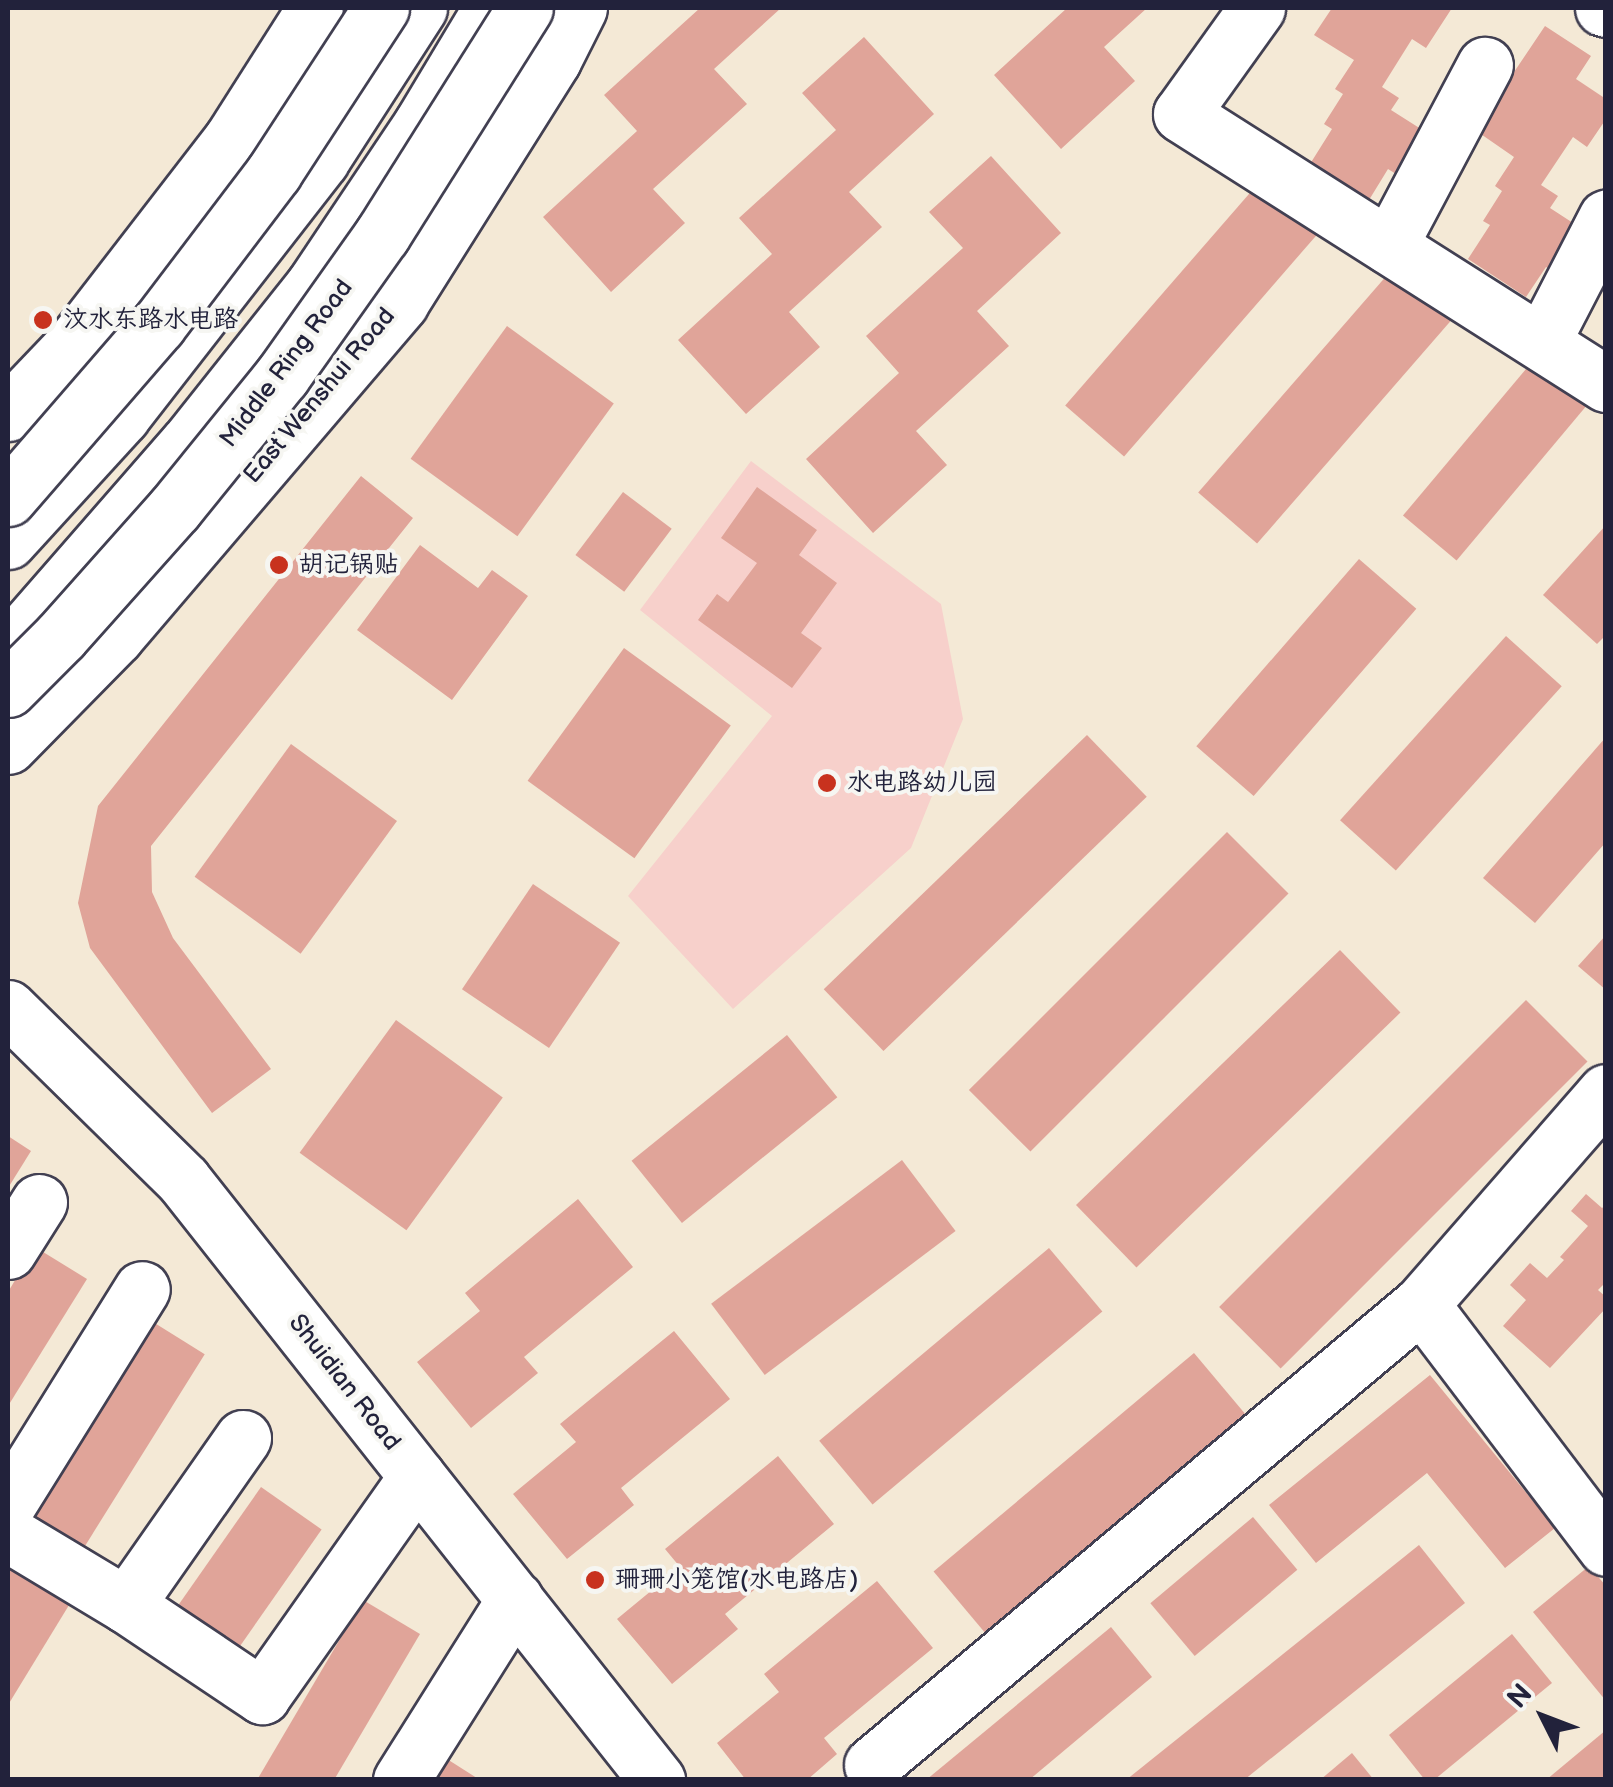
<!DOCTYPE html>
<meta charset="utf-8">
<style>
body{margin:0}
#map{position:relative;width:1613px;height:1787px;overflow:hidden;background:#f4e9d6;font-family:"Balsamiq Sans","LXGW WenKai TC",sans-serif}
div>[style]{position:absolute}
.built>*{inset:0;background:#f7d0cb}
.building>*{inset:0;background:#e0a499;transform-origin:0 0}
.roads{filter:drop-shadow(2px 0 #424052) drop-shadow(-2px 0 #424052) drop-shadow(0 2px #424052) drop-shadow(0 -2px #424052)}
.minor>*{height:55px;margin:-27.5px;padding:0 27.5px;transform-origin:27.5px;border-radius:27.5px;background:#fff}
.major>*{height:55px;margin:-27.5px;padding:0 27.5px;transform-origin:27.5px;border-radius:27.5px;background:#fff}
.bridges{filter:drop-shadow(2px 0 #424052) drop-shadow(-2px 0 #424052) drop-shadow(0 2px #424052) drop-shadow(0 -2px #424052)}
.highway-bridge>*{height:55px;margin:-27.5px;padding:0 27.5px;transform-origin:27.5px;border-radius:27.5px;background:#fff}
.dots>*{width:28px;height:28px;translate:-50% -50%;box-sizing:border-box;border:5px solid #f6f6f2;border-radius:50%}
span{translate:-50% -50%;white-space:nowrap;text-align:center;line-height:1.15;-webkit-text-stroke:8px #f6f6f2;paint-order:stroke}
.poi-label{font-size:25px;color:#22223b}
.left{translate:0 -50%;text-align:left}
.street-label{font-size:25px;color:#22223b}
.frame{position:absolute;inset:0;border:10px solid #22223b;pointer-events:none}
.north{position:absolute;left:1493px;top:1667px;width:100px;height:100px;-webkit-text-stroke:8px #f6f6f2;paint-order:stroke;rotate:312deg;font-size:28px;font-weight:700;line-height:40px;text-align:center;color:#22223b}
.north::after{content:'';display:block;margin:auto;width:35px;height:45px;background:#22223b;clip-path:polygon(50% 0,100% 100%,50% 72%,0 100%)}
</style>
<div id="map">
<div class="built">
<div style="clip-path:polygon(751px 461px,941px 604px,963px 719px,911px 848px,733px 1009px,628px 896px,772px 716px,640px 610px)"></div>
</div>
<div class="building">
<div style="clip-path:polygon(700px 8px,781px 8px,714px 69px,747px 104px,653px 189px,685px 223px,611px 292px,543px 217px,637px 131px,604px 95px)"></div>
<div style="clip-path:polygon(1067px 8px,1147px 8px,1104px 47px,1135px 81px,1061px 149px,994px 75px)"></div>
<div style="clip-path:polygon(1332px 8px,1452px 8px,1426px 48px,1412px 39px,1382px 87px,1399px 98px,1391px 110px,1432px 136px,1404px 179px,1388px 169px,1369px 200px,1310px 164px,1332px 129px,1324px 124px,1343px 94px,1335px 89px,1354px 60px,1314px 35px)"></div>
<div style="clip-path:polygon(1545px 26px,1591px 56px,1576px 79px,1606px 99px,1606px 119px,1587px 147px,1573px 137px,1541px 185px,1558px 196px,1550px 208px,1590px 234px,1561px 277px,1546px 267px,1526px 297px,1468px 259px,1490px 225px,1483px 221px,1502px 191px,1495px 186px,1514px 157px,1475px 130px)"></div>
<div style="clip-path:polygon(864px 37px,934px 114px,849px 192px,882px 227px,789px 312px,820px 347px,746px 414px,678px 340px,772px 254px,739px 218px,836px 130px,802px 93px)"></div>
<div style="clip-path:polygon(991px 156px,1061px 233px,977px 311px,1009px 346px,916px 431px,947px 465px,873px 533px,806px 459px,899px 373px,866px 336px,963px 248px,929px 212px)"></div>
<div style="left:1262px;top:179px;width:78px;height:300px;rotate:41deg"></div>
<div style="left:1395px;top:266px;width:78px;height:300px;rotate:41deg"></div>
<div style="left:507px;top:326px;width:132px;height:164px;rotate:36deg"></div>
<div style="left:1536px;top:357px;width:70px;height:207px;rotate:40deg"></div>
<div style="clip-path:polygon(361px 476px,413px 518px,151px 846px,152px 892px,173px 938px,271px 1069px,212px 1113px,90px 948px,78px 903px,98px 806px)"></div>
<div style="clip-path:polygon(757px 487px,817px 530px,799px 555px,837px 583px,801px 633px,822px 648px,792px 688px,698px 620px,717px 594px,728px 602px,757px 563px,721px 538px)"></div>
<div style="left:623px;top:492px;width:61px;height:79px;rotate:37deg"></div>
<div style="clip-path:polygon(1606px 525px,1606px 635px,1597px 644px,1543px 595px)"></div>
<div style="clip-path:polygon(420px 545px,478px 588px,492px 570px,528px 596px,452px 700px,357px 630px)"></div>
<div style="left:1359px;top:559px;width:76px;height:248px;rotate:41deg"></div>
<div style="left:1506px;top:636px;width:75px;height:248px;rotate:42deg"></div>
<div style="left:624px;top:648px;width:132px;height:164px;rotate:36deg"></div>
<div style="left:1087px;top:735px;width:86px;height:366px;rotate:46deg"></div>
<div style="clip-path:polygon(1606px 737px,1606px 842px,1535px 923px,1483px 878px)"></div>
<div style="left:291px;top:744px;width:131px;height:164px;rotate:36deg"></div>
<div style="left:1227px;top:832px;width:87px;height:365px;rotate:45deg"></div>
<div style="left:533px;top:884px;width:105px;height:127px;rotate:34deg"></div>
<div style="clip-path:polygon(1606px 935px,1606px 990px,1578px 966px)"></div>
<div style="left:1340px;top:950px;width:87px;height:367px;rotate:46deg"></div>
<div style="left:1526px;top:1000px;width:87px;height:434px;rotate:45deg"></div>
<div style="left:396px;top:1020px;width:132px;height:164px;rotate:36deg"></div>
<div style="left:787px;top:1035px;width:80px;height:200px;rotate:51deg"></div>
<div style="clip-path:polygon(8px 1136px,31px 1151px,8px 1188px)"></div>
<div style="left:902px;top:1160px;width:89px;height:239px;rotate:53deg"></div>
<div style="clip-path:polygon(1586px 1194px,1602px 1208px,1606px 1205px,1606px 1282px,1598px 1290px,1606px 1297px,1606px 1308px,1550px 1368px,1503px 1326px,1526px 1300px,1510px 1285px,1530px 1263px,1547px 1278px,1564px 1260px,1560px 1257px,1588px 1226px,1571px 1211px)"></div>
<div style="clip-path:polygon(578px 1199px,633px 1267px,524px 1357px,538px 1373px,471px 1428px,417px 1362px,480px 1311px,465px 1293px)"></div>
<div style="clip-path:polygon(35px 1247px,87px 1279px,8px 1406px,8px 1292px)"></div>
<div style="left:1049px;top:1248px;width:83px;height:300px;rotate:50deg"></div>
<div style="left:153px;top:1322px;width:61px;height:233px;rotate:32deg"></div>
<div style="clip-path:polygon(674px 1331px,730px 1399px,621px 1488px,634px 1505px,567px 1559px,513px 1494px,576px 1442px,560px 1424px)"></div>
<div style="left:1194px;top:1353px;width:82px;height:340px;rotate:50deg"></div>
<div style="clip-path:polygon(1430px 1375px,1555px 1528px,1505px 1568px,1427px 1473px,1316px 1563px,1269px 1505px)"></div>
<div style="clip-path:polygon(778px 1456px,834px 1524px,725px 1614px,738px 1629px,672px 1684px,617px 1619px,680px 1567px,665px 1549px)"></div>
<div style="left:261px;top:1487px;width:74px;height:144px;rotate:35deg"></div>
<div style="left:1253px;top:1517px;width:69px;height:134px;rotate:50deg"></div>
<div style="clip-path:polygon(1419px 1545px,1465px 1603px,1244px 1780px,1126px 1780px)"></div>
<div style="clip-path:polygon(8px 1550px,77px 1592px,8px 1705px)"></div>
<div style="clip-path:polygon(1589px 1566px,1606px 1586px,1606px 1701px,1533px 1612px)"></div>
<div style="clip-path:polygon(877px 1581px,933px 1648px,824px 1738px,837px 1754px,807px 1780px,746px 1780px,717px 1743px,779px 1692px,764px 1674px)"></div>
<div style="clip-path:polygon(363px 1600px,420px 1634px,334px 1780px,257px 1780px)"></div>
<div style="clip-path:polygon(1111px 1627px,1152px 1677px,1029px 1780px,926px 1780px)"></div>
<div style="clip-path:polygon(1512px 1634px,1552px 1683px,1434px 1780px,1425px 1780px,1389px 1735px)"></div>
<div style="clip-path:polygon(1606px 1730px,1606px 1780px,1546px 1780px)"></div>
<div style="clip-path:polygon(1352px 1753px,1374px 1780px,1320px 1780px)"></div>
<div style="clip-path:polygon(447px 1759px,480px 1780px,435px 1780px)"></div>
</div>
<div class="roads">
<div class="minor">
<div style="left:1257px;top:8px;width:130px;rotate:125.6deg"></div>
<div style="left:1181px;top:114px;width:504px;rotate:32.43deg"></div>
<div style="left:1603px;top:8px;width:3px;rotate:18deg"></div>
<div style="left:1389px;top:246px;width:205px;rotate:-62.1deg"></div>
<div style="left:1542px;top:342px;width:140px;rotate:-62.7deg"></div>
<div style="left:8px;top:1251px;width:58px;rotate:-57.7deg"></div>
<div style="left:1421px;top:1304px;width:306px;rotate:52.8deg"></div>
<div style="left:8px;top:1504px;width:253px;rotate:-58.1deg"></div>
<div style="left:8px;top:1534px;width:138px;rotate:31deg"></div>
<div style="left:126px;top:1605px;width:204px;rotate:-55deg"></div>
<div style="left:126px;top:1605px;width:164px;rotate:33.8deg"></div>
<div style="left:262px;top:1696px;width:269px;rotate:-54.8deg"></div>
<div style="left:872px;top:1765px;width:717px;rotate:-40.02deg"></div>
<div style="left:1421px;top:1304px;width:281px;rotate:-48.9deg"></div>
<div style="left:401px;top:1780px;width:214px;rotate:-57.8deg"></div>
</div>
<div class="major">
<div style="left:8px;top:413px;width:91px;rotate:-46.3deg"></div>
<div style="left:71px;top:347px;width:262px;rotate:-52.3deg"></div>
<div style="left:231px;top:140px;width:156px;rotate:-57.5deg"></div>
<div style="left:8px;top:541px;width:169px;rotate:-47.6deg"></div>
<div style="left:122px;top:416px;width:324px;rotate:-52.1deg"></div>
<div style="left:321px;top:160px;width:181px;rotate:-57.2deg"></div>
<div style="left:8px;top:649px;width:274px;rotate:-48.9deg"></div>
<div style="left:188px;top:443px;width:201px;rotate:-51.5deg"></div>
<div style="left:313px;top:286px;width:196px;rotate:-56.2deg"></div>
<div style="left:422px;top:123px;width:134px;rotate:-59deg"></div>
<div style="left:8px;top:746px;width:154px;rotate:-45.5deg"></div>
<div style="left:116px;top:636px;width:438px;rotate:-49.5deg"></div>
<div style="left:400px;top:303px;width:287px;rotate:-57.8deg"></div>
<div style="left:553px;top:60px;width:58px;rotate:-63.4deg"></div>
<div style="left:8px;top:1008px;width:245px;rotate:44.5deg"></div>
<div style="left:183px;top:1180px;width:765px;rotate:51.69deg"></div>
</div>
</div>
<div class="bridges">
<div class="highway-bridge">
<div style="left:8px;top:498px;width:229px;rotate:-49.1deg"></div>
<div style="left:158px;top:325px;width:192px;rotate:-52.8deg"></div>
<div style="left:274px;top:172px;width:196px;rotate:-56.9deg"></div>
<div style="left:8px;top:689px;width:74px;rotate:-45deg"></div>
<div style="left:60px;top:637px;width:173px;rotate:-48.3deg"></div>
<div style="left:175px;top:508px;width:170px;rotate:-51deg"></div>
<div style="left:282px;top:376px;width:173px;rotate:-54.7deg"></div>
<div style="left:382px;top:235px;width:268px;rotate:-57.8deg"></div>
</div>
</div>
<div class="dots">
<div style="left:43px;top:320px;background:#c8321e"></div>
<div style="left:279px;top:565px;background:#c8321e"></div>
<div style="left:827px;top:783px;background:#c8321e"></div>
<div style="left:595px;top:1580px;background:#c8321e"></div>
</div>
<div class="poi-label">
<span class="left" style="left:63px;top:320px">汶水东路水电路</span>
<span class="left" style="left:299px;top:565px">胡记锅贴</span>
<span class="left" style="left:847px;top:783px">水电路幼儿园</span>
<span class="left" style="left:615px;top:1580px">珊珊小笼馆(水电路店)</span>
</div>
<div class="street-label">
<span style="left:287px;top:364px;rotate:-53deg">Middle Ring Road</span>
<span style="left:320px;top:396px;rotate:-50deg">East Wenshui Road</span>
<span style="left:344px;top:1383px;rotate:52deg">Shuidian Road</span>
</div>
<div class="frame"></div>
<div class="north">N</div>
</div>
